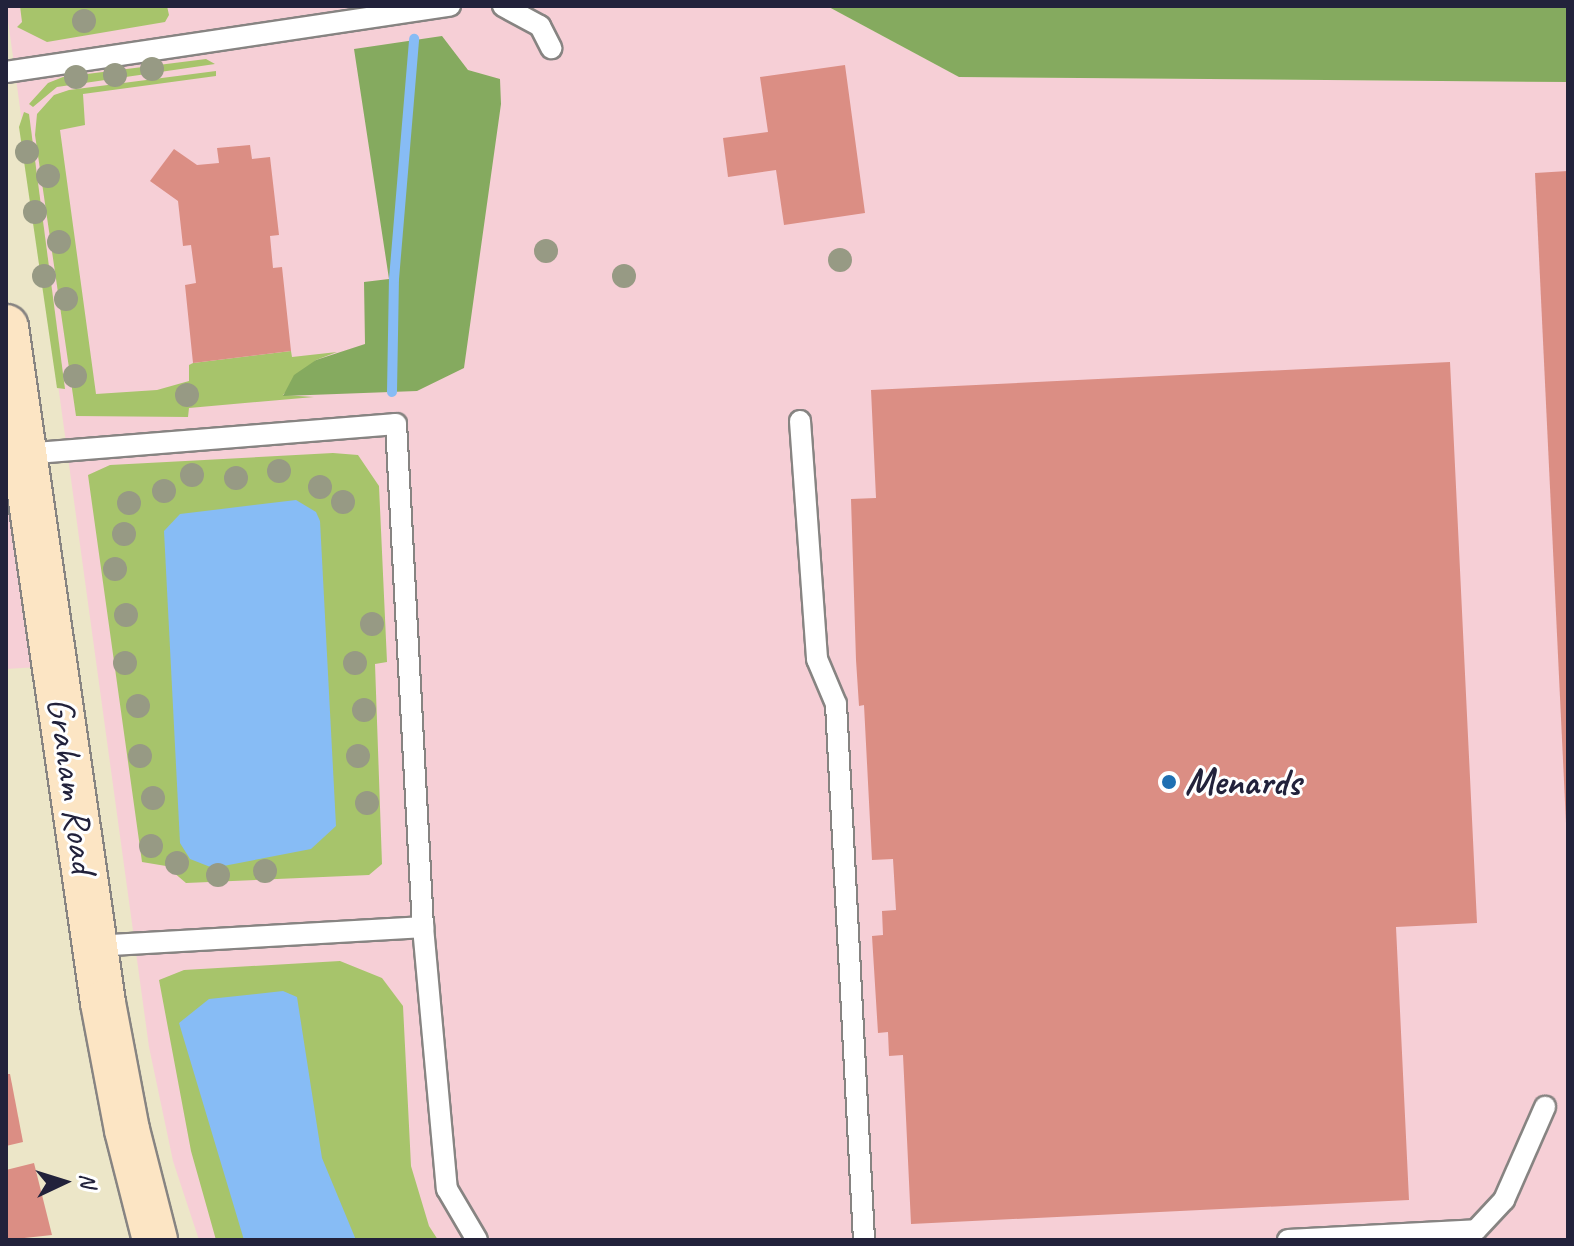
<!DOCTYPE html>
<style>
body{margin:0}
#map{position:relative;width:1574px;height:1246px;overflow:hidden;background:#ece6c8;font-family:Caveat,sans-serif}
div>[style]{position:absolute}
.built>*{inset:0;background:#f6cfd6}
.green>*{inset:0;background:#a7c46b}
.forest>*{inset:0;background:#85aa5f}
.water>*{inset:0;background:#87bcf5}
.stream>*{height:10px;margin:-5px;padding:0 5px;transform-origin:5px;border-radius:5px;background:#87bcf5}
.building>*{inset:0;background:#db8e84}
.roads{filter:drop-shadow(2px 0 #878482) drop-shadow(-2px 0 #878482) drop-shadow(0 2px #878482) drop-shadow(0 -2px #878482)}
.lane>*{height:20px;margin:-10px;padding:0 10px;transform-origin:10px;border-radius:10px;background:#fff}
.secondary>*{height:44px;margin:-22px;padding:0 22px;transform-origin:22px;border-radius:22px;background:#fce5c4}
.trees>*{width:24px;height:24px;margin:-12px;border-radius:50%;background:#979a84}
.dots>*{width:22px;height:22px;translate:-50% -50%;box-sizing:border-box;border:4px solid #fff;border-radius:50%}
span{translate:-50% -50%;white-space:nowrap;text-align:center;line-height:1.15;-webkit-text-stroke:6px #fff;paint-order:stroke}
.poi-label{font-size:38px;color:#22223b;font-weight:700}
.left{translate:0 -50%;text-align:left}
.street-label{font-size:38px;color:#22223b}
.frame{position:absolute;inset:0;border:8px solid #22223b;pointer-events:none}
.north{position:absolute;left:24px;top:1142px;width:80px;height:80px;-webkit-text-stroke:6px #fff;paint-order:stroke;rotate:86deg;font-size:22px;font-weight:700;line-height:32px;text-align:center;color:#22223b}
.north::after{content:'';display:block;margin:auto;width:28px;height:36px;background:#22223b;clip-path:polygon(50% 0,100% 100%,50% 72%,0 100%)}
</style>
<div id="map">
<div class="built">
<div style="clip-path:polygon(6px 6px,827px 6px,959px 77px,1568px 82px,1568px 1240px,199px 1240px,173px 1161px,149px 1047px)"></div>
<div style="clip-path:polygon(6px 327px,55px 666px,6px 669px)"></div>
</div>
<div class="green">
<div style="clip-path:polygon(20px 6px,167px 6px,169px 15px,165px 22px,47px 42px,17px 27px,22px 22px)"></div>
<div style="clip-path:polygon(206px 59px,215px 64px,57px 87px,33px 107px,29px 104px,48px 83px,63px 77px)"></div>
<div style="clip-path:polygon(216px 71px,216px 76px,83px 94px,85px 125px,60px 130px,96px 394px,157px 390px,189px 381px,189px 365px,193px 363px,291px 351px,292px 357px,337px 352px,316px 360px,283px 395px,314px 397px,189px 408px,188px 417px,76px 416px,35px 135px,37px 114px,54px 95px,69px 90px)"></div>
<div style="clip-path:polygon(24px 112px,29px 114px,65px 389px,57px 388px,19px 127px)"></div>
<div style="clip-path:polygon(333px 453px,358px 455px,379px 486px,387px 662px,375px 664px,382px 864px,369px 875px,186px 883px,166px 866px,142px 862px,88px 475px,110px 465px)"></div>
<div style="clip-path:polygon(340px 961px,382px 978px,403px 1006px,411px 1166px,429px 1226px,438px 1240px,216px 1240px,191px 1151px,159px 980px,184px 970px)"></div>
</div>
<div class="forest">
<div style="clip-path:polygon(827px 6px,1568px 6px,1568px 82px,959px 77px)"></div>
<div style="clip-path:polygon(442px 36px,468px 70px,500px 79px,501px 104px,464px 368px,417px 391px,283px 396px,294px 375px,316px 360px,365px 344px,364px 282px,389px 279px,354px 49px)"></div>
</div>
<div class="water">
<div style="clip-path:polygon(296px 500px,316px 512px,320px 521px,336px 826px,311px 849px,213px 868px,190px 859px,180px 843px,164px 531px,180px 514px)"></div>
<div style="clip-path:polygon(283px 991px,297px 997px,322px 1158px,356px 1240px,244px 1240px,179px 1023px,209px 999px)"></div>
</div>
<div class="stream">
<div style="left:392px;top:392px;width:113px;rotate:-89deg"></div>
<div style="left:394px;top:279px;width:241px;rotate:-85.2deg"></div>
</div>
<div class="building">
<div style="clip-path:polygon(845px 65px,865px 213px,784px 225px,776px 170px,728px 177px,723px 138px,768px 132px,760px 77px)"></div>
<div style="clip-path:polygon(250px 145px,252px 159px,270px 157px,279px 235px,270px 236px,273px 268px,282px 267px,291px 351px,193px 363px,185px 285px,196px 283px,191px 245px,183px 246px,178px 201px,150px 181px,174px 149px,197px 165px,219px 163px,217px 148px)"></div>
<div style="clip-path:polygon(1568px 171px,1568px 823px,1566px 823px,1535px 173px)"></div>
<div style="clip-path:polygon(1450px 362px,1477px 923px,1396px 927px,1409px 1200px,911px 1224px,903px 1055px,889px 1056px,888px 1032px,878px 1033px,872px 936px,883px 935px,882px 911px,896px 910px,893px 859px,872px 860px,864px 705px,859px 706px,856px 660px,851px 499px,876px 498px,871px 390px)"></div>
<div style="clip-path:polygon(6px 1074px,10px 1074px,23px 1142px,6px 1146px)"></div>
<div style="clip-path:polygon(34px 1163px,52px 1235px,6px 1240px,6px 1170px)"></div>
</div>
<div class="roads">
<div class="lane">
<div style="left:503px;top:6px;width:42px;rotate:28.4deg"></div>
<div style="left:540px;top:26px;width:25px;rotate:63deg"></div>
<div style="left:6px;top:72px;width:449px;rotate:-8.5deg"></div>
<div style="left:800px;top:421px;width:239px;rotate:85.9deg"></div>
<div style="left:817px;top:659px;width:49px;rotate:67.1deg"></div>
<div style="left:836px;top:704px;width:537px;rotate:87.01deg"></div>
<div style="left:24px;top:454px;width:373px;rotate:-4.6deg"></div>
<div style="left:396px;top:424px;width:504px;rotate:86.93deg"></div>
<div style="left:95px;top:946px;width:329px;rotate:-3.3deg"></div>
<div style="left:423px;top:927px;width:263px;rotate:84.8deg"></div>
<div style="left:447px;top:1189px;width:59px;rotate:59.5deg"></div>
<div style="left:1288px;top:1240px;width:188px;rotate:-3deg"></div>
<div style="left:1476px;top:1230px;width:41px;rotate:-47deg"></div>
<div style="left:1504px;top:1200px;width:102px;rotate:-66.2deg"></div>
</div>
<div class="secondary">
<div style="left:6px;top:327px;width:683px;rotate:81.83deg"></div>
<div style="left:103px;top:1003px;width:129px;rotate:79.3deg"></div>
<div style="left:127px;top:1130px;width:114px;rotate:75.7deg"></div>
</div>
</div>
<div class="trees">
<div style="left:84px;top:21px"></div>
<div style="left:152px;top:69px"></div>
<div style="left:115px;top:75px"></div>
<div style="left:76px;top:77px"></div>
<div style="left:27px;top:152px"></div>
<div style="left:48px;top:176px"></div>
<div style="left:35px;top:212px"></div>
<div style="left:59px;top:242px"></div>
<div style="left:546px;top:251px"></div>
<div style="left:840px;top:260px"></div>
<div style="left:44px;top:276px"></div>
<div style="left:624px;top:276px"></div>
<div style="left:66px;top:299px"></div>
<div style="left:75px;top:376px"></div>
<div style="left:187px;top:395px"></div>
<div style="left:279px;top:471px"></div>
<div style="left:192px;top:475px"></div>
<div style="left:236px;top:478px"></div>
<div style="left:320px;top:487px"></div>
<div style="left:164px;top:491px"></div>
<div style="left:343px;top:502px"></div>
<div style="left:129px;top:503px"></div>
<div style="left:124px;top:534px"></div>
<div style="left:115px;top:569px"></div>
<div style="left:126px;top:615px"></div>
<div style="left:372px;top:624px"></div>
<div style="left:125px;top:663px"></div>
<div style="left:355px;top:663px"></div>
<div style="left:138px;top:706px"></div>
<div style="left:364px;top:710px"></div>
<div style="left:140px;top:756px"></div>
<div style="left:358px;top:756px"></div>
<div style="left:153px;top:798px"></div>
<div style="left:367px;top:803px"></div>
<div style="left:151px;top:846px"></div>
<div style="left:177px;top:863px"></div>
<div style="left:265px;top:871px"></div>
<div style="left:218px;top:875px"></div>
</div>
<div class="dots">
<div style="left:1169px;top:782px;background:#1f6fb2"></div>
</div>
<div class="poi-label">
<span class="left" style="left:1185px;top:782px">Menards</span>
</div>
<div class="street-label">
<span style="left:72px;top:785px;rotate:82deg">Graham Road</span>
</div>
<div class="frame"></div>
<div class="north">N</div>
</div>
